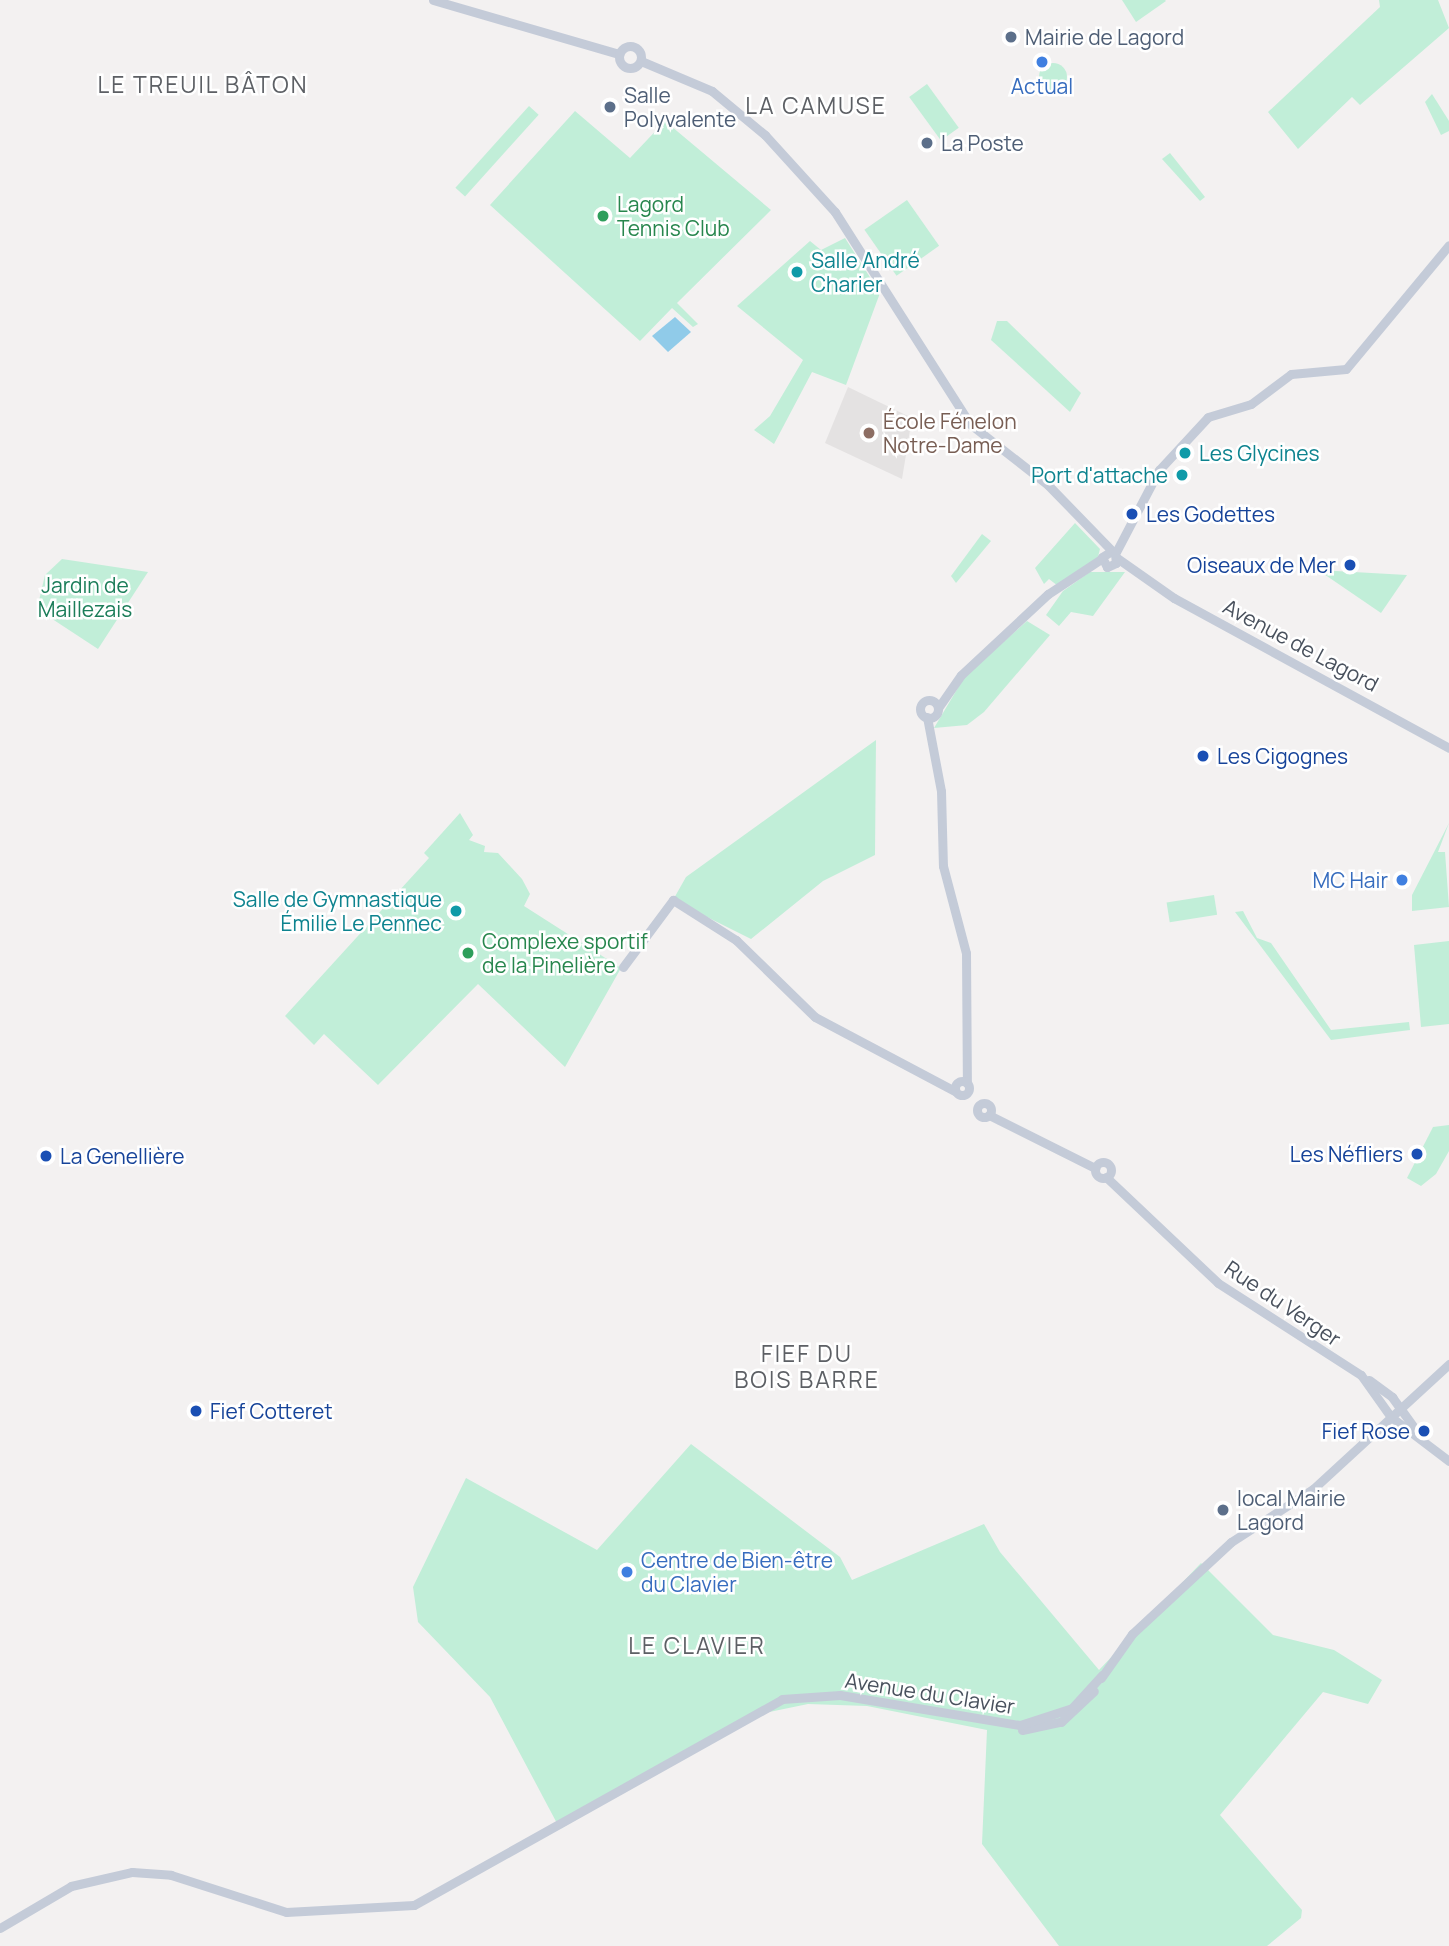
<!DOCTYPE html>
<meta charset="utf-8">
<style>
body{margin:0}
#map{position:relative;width:1449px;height:1946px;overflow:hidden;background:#f3f1f1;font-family:Manrope,sans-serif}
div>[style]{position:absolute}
.education>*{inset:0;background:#e4e2e2}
.green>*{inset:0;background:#c1eed8;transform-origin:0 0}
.round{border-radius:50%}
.water>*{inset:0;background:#90cbe9}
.secondary>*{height:9px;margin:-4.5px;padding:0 4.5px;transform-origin:4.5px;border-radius:4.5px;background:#c4cbd8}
.secondary>.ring{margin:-4.5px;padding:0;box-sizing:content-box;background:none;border:9px solid #c4cbd8;border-radius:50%}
.dots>*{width:19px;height:19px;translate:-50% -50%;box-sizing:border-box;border:4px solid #fff;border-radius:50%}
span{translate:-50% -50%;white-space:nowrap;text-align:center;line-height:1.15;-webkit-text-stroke:5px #fff;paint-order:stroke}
.service-label{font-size:21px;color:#4e5e75}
.left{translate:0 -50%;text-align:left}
.shop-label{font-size:21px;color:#366cbe}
.right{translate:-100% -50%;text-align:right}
.leisure-label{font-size:21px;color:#27864d}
.culture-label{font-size:21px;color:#0d838f}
.education-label{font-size:21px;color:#785e54}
.transit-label{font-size:21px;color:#164399}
.park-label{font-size:21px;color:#1b7d59}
.street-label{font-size:21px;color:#49515d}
.neighbourhood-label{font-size:23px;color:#5d6065;letter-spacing:2px}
</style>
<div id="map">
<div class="education">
<div style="clip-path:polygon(848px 387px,912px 418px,902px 479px,825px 443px)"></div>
</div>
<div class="green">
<div style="clip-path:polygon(1122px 0,1165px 0,1166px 1px,1136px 22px)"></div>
<div style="clip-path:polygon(1379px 0,1438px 0,1449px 28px,1360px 105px,1352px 97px,1298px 149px,1268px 112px,1380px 7px)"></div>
<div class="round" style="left:1039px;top:63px;width:28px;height:28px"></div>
<div style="left:927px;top:84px;width:54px;height:22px;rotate:54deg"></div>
<div style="clip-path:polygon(1432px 94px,1449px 121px,1449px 131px,1441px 135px,1425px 102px)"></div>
<div style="left:529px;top:106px;width:13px;height:110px;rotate:42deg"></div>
<div style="clip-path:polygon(575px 111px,630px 158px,665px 121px,771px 210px,677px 303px,698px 324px,693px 327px,672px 308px,640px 341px,490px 205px)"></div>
<div style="clip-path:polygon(1170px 153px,1205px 197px,1200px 201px,1162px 159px)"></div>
<div style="left:907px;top:200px;width:56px;height:52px;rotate:55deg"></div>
<div style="clip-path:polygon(845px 238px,880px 293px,846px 385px,812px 372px,774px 444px,754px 430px,770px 416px,803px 360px,737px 306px,810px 241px,821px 250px)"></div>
<div style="clip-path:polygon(997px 321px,1007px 321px,1081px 393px,1070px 412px,991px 340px)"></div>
<div style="clip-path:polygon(1075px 523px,1100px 549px,1098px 557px,1058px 586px,1049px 579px,1044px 584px,1035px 568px)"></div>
<div style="clip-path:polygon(982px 534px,991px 541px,956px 583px,951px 576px)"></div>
<div style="clip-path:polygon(62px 559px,148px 572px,98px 649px,37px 609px,45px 575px)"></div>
<div style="clip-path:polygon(1318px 570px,1407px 575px,1381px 613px)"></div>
<div style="clip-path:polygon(1090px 572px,1125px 572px,1093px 616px,1071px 612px,1059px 626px,1046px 615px,1063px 591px)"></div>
<div style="clip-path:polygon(1027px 621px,1050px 635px,984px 712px,967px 725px,934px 728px,965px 676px)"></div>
<div style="clip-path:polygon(876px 740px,875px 855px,823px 881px,751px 939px,673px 900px,686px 877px)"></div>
<div style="clip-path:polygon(460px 813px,473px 835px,469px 840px,485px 846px,484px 852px,498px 853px,522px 879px,530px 894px,524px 906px,621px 968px,565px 1067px,478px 984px,378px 1085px,324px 1034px,314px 1045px,285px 1016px,429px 858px,424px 853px)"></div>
<div style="clip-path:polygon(1449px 823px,1438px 852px,1445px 852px,1449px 907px,1412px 911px,1412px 895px)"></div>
<div style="left:1214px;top:895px;width:20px;height:48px;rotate:81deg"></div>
<div style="clip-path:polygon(1243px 911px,1257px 938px,1271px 943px,1331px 1030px,1409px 1022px,1410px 1030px,1331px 1040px,1235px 912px)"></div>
<div style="clip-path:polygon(1449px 941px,1449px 1024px,1421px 1027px,1414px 945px)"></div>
<div style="clip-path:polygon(1449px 1125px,1449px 1151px,1436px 1174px,1421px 1186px,1407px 1178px,1433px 1127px)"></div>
<div style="clip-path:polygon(691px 1444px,840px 1557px,852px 1580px,984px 1524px,1000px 1552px,1099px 1670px,1201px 1563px,1273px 1635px,1334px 1650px,1382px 1680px,1368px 1704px,1323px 1692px,1220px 1815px,1302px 1910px,1301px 1918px,1267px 1946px,1059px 1946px,982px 1844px,987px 1730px,867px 1706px,808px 1704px,759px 1714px,560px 1829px,490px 1697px,418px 1622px,413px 1587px,466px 1478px,597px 1550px)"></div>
</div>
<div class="water">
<div style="clip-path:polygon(675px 317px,691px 332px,668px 352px,652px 336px)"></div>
</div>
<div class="secondary">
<div style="left:433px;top:0;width:194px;rotate:16.2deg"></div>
<div class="ring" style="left:619px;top:46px;width:13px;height:13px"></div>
<div style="left:641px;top:61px;width:77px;rotate:22.9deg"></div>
<div style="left:712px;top:91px;width:69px;rotate:39.7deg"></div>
<div style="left:765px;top:135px;width:104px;rotate:47.7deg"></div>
<div style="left:835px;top:212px;width:251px;rotate:57.5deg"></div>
<div style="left:970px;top:424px;width:99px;rotate:38deg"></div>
<div style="left:1048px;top:485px;width:96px;rotate:45.8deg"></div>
<div style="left:1115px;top:554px;width:9px;rotate:84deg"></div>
<div style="left:1116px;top:563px;width:10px;rotate:156deg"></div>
<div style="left:1107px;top:567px;width:11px;rotate:-117deg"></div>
<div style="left:1102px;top:557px;width:9px;rotate:-32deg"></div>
<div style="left:1115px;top:554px;width:95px;rotate:-62.4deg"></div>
<div style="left:1159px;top:470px;width:72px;rotate:-47.2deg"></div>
<div style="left:1208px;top:417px;width:45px;rotate:-16.8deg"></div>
<div style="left:1251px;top:404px;width:50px;rotate:-36.9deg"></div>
<div style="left:1291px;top:374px;width:55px;rotate:-5.2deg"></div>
<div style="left:1346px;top:369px;width:161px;rotate:-50.3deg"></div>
<div style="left:1117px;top:558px;width:70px;rotate:35.1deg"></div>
<div style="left:1174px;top:598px;width:313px;rotate:28.6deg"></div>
<div class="ring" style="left:920px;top:700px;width:9px;height:9px"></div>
<div style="left:938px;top:708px;width:40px;rotate:-55.1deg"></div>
<div style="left:961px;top:675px;width:119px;rotate:-43deg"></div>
<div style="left:1048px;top:594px;width:64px;rotate:-33.4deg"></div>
<div style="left:927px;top:717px;width:75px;rotate:79.3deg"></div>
<div style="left:941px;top:791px;width:75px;rotate:88.5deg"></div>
<div style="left:943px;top:866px;width:90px;rotate:75.2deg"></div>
<div style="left:966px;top:953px;width:130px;rotate:89.6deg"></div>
<div style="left:623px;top:967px;width:84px;rotate:-53.3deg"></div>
<div style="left:673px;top:900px;width:75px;rotate:32.4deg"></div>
<div style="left:736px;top:940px;width:110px;rotate:44.3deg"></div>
<div style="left:815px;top:1017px;width:158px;rotate:27.9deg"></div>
<div class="ring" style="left:955px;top:1081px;width:5px;height:5px"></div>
<div class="ring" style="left:977px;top:1103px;width:5px;height:5px"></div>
<div style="left:989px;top:1115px;width:119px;rotate:26.6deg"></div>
<div class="ring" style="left:1095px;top:1162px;width:7px;height:7px"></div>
<div style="left:1106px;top:1177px;width:154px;rotate:43.4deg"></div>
<div style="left:1218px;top:1283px;width:170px;rotate:32.8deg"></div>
<div style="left:1361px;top:1375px;width:52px;rotate:54.5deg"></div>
<div style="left:1391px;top:1417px;width:73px;rotate:37.2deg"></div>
<div style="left:1369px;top:1380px;width:29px;rotate:36deg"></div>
<div style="left:1392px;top:1397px;width:44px;rotate:54.2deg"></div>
<div style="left:1101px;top:1678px;width:54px;rotate:-54.8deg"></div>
<div style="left:1132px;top:1634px;width:135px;rotate:-42.9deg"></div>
<div style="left:1231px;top:1542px;width:98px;rotate:-32.9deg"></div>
<div style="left:1313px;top:1489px;width:185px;rotate:-42.6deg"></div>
<div style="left:1022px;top:1730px;width:40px;rotate:-12deg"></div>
<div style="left:1061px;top:1722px;width:45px;rotate:-43.2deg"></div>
<div style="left:0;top:1928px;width:82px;rotate:-30.6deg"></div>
<div style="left:71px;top:1886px;width:63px;rotate:-12.9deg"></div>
<div style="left:132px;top:1872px;width:39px;rotate:4deg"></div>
<div style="left:171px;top:1875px;width:121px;rotate:17.8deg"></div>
<div style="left:286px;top:1912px;width:128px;rotate:-3.1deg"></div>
<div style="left:414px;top:1905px;width:422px;rotate:-29.2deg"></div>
<div style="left:782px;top:1699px;width:58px;rotate:-3.9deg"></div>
<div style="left:840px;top:1695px;width:182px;rotate:9.5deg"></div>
<div style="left:1020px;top:1725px;width:55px;rotate:-18.1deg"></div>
<div style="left:1072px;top:1708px;width:45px;rotate:-47.7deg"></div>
</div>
<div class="dots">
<div style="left:1011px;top:37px;background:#5c6f8a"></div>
<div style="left:1042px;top:62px;background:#3f7fe0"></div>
<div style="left:610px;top:107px;background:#5c6f8a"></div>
<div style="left:927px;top:143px;background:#5c6f8a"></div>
<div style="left:603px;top:216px;background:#2e9e5b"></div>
<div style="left:797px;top:272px;background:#0f9aa8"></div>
<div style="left:869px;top:433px;background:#8d6e63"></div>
<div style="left:1185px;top:453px;background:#0f9aa8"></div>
<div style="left:1182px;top:475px;background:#0f9aa8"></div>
<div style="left:1132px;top:514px;background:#1a4fb4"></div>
<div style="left:1350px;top:565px;background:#1a4fb4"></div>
<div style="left:1203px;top:756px;background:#1a4fb4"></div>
<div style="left:1402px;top:880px;background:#3f7fe0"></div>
<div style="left:456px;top:911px;background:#0f9aa8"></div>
<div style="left:468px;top:953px;background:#2e9e5b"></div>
<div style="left:1417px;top:1154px;background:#1a4fb4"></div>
<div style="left:46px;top:1156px;background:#1a4fb4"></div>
<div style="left:196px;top:1411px;background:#1a4fb4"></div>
<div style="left:1424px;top:1431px;background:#1a4fb4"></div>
<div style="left:1223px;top:1510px;background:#5c6f8a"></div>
<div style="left:627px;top:1572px;background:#3f7fe0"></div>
</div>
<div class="service-label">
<span class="left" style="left:1025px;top:37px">Mairie de Lagord</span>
<span class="left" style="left:624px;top:107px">Salle<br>Polyvalente</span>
<span class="left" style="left:941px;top:143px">La Poste</span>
<span class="left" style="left:1237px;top:1510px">local Mairie<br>Lagord</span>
</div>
<div class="shop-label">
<span style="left:1042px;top:86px">Actual</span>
<span class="right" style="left:1388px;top:880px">MC Hair</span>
<span class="left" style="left:641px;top:1572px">Centre de Bien-être<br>du Clavier</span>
</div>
<div class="leisure-label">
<span class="left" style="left:617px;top:216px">Lagord<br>Tennis Club</span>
<span class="left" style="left:482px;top:953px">Complexe sportif<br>de la Pinelière</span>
</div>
<div class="culture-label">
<span class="left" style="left:811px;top:272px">Salle André<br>Charier</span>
<span class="left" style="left:1199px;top:453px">Les Glycines</span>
<span class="right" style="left:1168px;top:475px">Port d'attache</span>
<span class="right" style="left:442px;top:911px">Salle de Gymnastique<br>Émilie Le Pennec</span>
</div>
<div class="education-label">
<span class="left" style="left:883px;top:433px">École Fénelon<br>Notre-Dame</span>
</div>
<div class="transit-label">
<span class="left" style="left:1146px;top:514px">Les Godettes</span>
<span class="right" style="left:1336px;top:565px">Oiseaux de Mer</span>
<span class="left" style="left:1217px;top:756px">Les Cigognes</span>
<span class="right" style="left:1403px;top:1154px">Les Néfliers</span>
<span class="left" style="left:60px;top:1156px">La Genellière</span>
<span class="left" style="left:210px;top:1411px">Fief Cotteret</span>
<span class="right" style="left:1410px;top:1431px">Fief Rose</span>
</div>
<div class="park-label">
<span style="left:85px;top:597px">Jardin de<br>Maillezais</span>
</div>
<div class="street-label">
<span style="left:1301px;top:645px;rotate:28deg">Avenue de Lagord</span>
<span style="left:1283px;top:1303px;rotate:34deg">Rue du Verger</span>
<span style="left:930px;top:1693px;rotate:9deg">Avenue du Clavier</span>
</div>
<div class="neighbourhood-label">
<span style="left:203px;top:84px">LE TREUIL BÂTON</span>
<span style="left:816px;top:105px">LA CAMUSE</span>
<span style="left:807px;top:1366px">FIEF DU<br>BOIS BARRE</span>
<span style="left:697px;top:1645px">LE CLAVIER</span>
</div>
</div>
